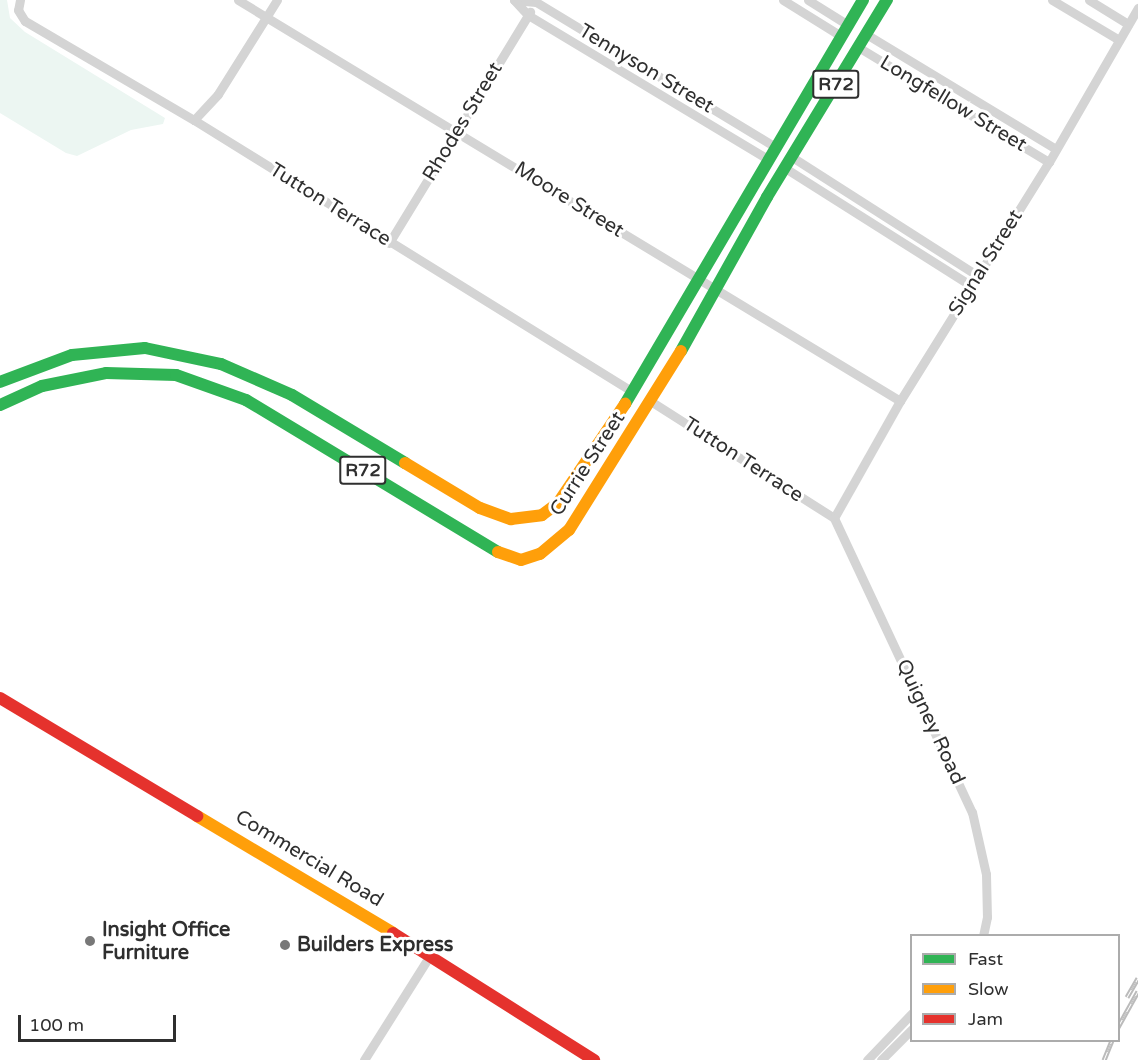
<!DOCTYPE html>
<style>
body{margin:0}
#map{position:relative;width:1138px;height:1060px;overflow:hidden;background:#fff;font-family:"Varela Round",sans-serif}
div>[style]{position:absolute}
.green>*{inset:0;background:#ecf6f2}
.street>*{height:9px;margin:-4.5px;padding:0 4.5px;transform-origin:4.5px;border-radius:4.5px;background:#d4d4d4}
.fast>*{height:12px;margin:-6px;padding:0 6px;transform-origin:6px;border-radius:6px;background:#30b455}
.slow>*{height:12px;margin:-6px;padding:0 6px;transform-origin:6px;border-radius:6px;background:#ff9f0a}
.jam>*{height:12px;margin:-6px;padding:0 6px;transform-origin:6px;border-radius:6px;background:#e5322d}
.rail>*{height:5px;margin-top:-2.5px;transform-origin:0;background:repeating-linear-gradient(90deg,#fff 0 9px,#bbb 0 18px);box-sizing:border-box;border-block:2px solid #bbb}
.dots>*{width:16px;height:16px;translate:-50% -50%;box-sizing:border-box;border:3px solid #fff;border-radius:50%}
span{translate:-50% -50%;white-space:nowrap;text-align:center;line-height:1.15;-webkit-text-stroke:6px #fff;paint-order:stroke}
.shield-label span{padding:2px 4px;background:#fff;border:2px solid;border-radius:4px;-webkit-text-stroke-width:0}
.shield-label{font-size:18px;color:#2f2f2f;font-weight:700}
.street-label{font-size:20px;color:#2f2f2f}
.poi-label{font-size:20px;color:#2f2f2f;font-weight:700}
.left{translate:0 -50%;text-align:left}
.legend{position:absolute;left:910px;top:934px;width:210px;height:108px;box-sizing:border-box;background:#fff;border:2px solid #acacac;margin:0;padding:8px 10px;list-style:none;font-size:18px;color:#2f2f2f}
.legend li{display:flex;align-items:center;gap:12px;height:30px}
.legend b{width:30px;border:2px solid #acacac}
.scale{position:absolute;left:18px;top:1015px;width:158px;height:27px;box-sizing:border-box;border:3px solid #2f2f2f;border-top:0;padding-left:8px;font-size:18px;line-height:21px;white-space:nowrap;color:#2f2f2f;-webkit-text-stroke:4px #fff;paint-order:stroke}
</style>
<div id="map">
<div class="green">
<div style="clip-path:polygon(0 0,7px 0,10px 18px,25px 32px,165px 118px,163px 124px,131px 130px,77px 156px,66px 153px,0 113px)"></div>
</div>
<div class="street">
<div style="left:20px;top:0;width:10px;rotate:101deg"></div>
<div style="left:18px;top:10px;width:13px;rotate:58deg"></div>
<div style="left:25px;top:21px;width:196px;rotate:30.4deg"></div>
<div style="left:194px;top:120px;width:516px;rotate:31.78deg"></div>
<div style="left:238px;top:0;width:774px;rotate:31.2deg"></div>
<div style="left:514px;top:0;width:22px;rotate:5deg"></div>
<div style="left:536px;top:2px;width:280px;rotate:31.2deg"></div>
<div style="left:514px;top:0;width:21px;rotate:47deg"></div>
<div style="left:528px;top:15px;width:280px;rotate:31deg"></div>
<div style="left:783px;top:0;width:68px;rotate:31.8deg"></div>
<div style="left:808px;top:0;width:47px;rotate:32deg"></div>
<div style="left:1052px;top:0;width:78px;rotate:30.8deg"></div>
<div style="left:1089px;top:0;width:46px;rotate:31.6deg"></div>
<div style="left:866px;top:34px;width:222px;rotate:31.2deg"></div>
<div style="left:858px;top:47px;width:223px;rotate:31.1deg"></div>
<div style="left:194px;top:120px;width:35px;rotate:-47deg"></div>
<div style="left:218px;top:94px;width:111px;rotate:-57.9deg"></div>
<div style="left:792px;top:157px;width:221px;rotate:32.6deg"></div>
<div style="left:785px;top:168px;width:221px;rotate:32.3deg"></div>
<div style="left:389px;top:243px;width:271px;rotate:-58.6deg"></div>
<div style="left:652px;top:402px;width:216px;rotate:32.5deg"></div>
<div style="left:834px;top:518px;width:134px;rotate:-60.6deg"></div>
<div style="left:900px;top:401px;width:282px;rotate:-58.1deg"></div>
<div style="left:1049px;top:162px;width:178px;rotate:-60deg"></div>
<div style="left:834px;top:518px;width:325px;rotate:64.9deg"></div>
<div style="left:972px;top:812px;width:64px;rotate:77.3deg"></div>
<div style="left:986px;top:874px;width:43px;rotate:88.7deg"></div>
<div style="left:987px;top:917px;width:19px;rotate:102deg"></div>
<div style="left:364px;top:1060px;width:124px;rotate:-57.8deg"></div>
<div style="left:867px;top:1060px;width:65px;rotate:-46.2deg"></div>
<div style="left:881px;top:1060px;width:44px;rotate:-45deg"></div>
</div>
<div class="fast">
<div style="left:681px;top:351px;width:176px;rotate:-60.8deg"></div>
<div style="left:767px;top:197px;width:231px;rotate:-58.7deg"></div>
<div style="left:0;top:382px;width:77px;rotate:-20.6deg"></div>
<div style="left:72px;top:355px;width:73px;rotate:-5.5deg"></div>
<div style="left:145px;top:348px;width:78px;rotate:11.9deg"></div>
<div style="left:221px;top:364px;width:77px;rotate:23.6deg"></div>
<div style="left:292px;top:395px;width:132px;rotate:31deg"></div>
<div style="left:625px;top:404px;width:469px;rotate:-59.5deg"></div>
<div style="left:0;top:405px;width:46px;rotate:-24.3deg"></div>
<div style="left:42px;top:386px;width:65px;rotate:-11.5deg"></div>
<div style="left:106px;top:373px;width:70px;rotate:1.6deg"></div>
<div style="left:176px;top:375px;width:74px;rotate:19.7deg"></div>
<div style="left:246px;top:400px;width:294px;rotate:31.1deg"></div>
</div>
<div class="slow">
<div style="left:405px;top:463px;width:87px;rotate:31deg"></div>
<div style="left:480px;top:508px;width:33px;rotate:20deg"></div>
<div style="left:511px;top:519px;width:31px;rotate:-7deg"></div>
<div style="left:542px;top:515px;width:20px;rotate:-37deg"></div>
<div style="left:558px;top:503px;width:120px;rotate:-55.9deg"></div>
<div style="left:498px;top:552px;width:24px;rotate:19deg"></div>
<div style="left:521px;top:560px;width:20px;rotate:-18deg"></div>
<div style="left:540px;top:554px;width:38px;rotate:-40deg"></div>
<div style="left:569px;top:530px;width:211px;rotate:-58deg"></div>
<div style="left:197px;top:816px;width:228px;rotate:30.8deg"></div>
</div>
<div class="jam">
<div style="left:0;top:698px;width:230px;rotate:30.9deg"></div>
<div style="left:393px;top:933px;width:238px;rotate:32.3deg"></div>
</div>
<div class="rail">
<div style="left:1127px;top:997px;width:22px;rotate:-60deg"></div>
<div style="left:1118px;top:1027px;width:41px;rotate:-60.9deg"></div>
<div style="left:1104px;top:1060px;width:22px;rotate:-68deg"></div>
</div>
<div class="dots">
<div style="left:90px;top:941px;background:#787878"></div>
<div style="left:285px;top:945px;background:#787878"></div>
</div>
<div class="shield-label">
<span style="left:836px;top:84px">R72</span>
<span style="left:363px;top:470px">R72</span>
</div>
<div class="street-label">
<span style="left:646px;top:69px;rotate:31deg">Tennyson Street</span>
<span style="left:953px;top:104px;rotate:31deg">Longfellow Street</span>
<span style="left:463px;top:122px;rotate:-59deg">Rhodes Street</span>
<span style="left:569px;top:200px;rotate:32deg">Moore Street</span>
<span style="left:330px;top:205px;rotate:32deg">Tutton Terrace</span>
<span style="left:986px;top:263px;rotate:-58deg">Signal Street</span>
<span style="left:743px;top:460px;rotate:33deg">Tutton Terrace</span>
<span style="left:588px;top:464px;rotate:-57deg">Currie Street</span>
<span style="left:930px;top:722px;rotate:65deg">Quigney Road</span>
<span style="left:309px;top:859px;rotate:31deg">Commercial Road</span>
</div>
<div class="poi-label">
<span class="left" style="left:102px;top:942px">Insight Office<br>Furniture</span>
<span class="left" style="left:297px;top:945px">Builders Express</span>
</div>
<ul class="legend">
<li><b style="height:8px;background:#30b455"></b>Fast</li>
<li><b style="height:8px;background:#ff9f0a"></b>Slow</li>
<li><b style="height:8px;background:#e5322d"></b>Jam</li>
</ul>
<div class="scale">100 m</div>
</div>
